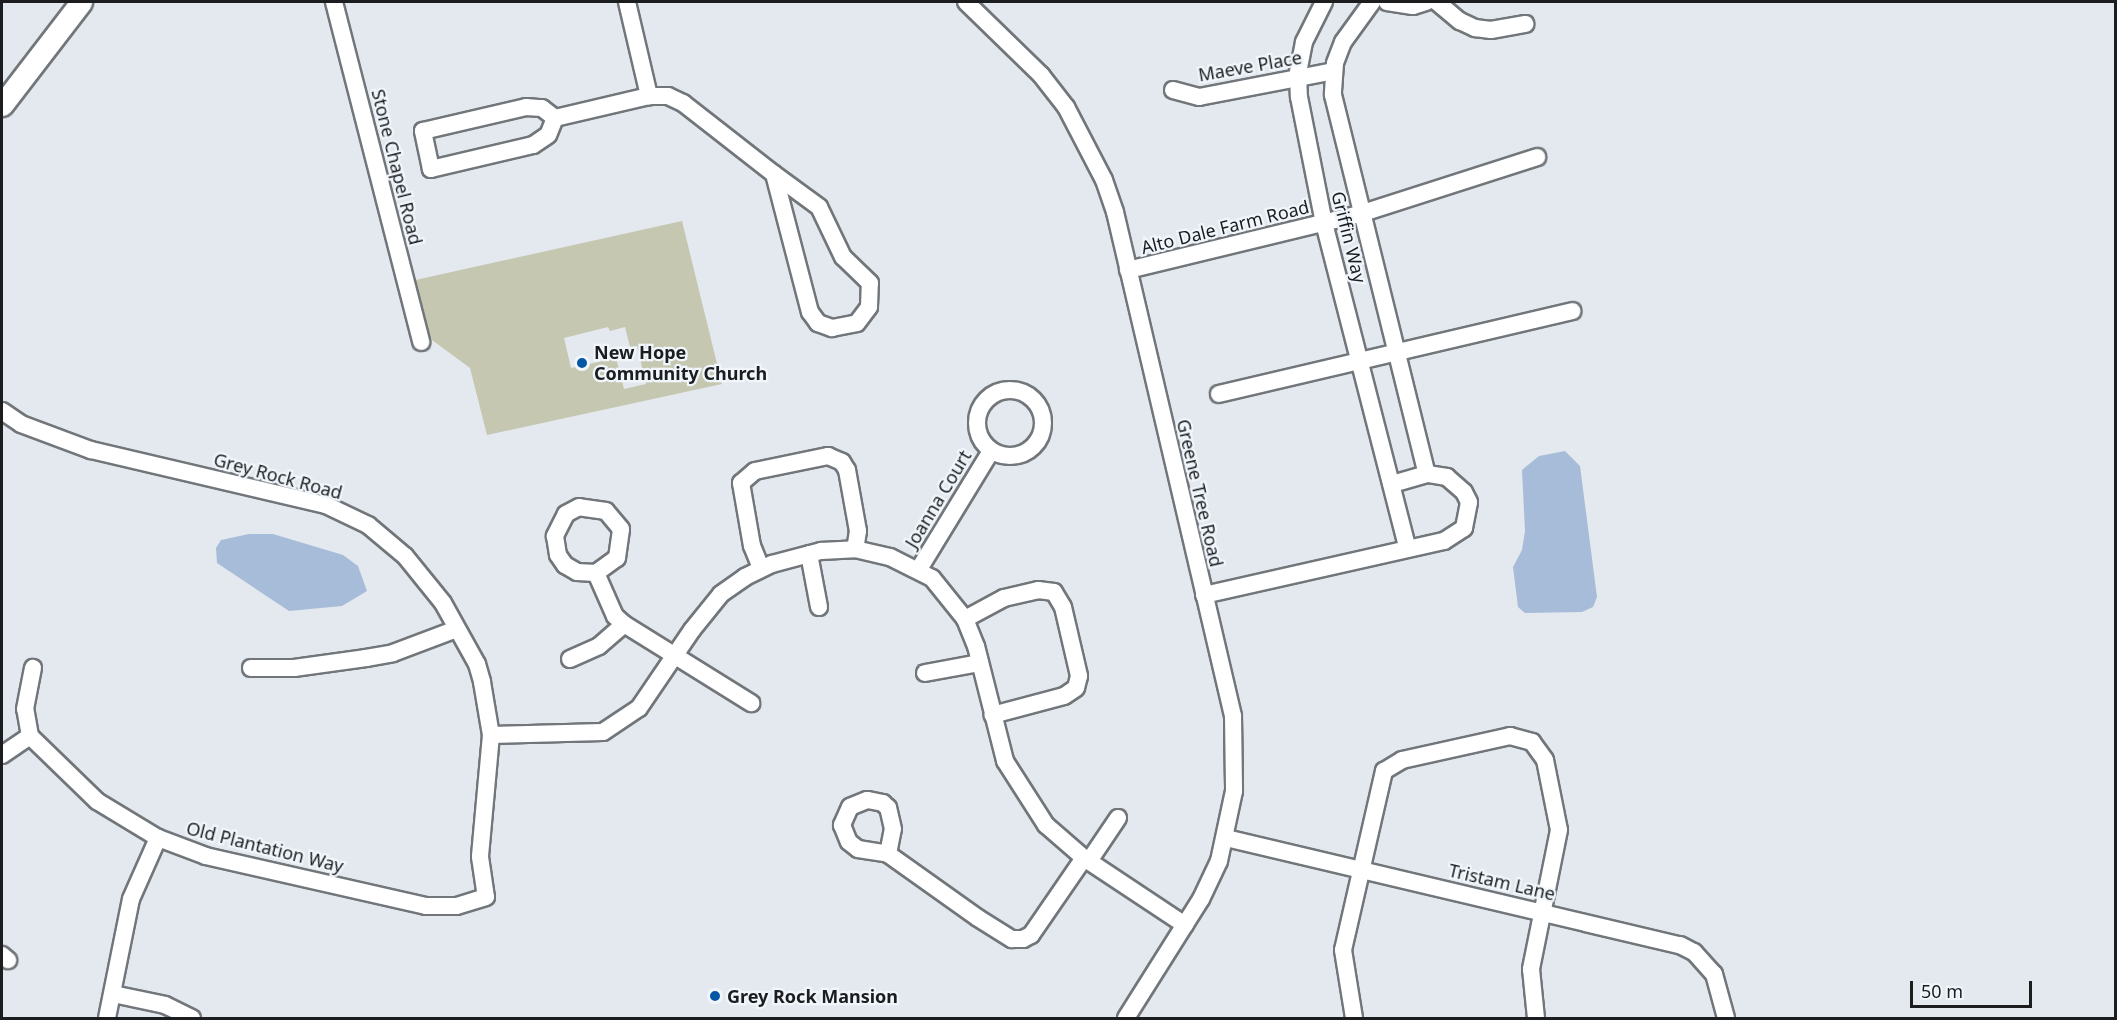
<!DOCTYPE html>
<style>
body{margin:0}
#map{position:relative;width:2117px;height:1020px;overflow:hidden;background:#e3e9ee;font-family:"Noto Sans",sans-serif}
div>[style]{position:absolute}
.green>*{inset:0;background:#c5c7b1}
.water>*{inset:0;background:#a7bcd8}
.roads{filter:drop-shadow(2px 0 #71767b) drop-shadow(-2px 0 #71767b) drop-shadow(0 2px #71767b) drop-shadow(0 -2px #71767b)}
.minor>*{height:16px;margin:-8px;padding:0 8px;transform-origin:8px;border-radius:8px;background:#fff}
.minor>.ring{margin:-8px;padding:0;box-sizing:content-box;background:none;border:16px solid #fff;border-radius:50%}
.major>*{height:21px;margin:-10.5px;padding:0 10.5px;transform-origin:10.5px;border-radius:10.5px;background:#fff}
.dots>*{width:16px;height:16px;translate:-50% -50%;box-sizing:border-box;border:3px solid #f0f6fc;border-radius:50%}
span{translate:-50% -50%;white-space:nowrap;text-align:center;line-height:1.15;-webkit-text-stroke:4.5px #f0f6fc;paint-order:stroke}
.street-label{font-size:18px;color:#1b1d1f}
.poi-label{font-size:18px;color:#1b1d1f;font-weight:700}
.left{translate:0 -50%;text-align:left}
.frame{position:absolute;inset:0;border:3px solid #1b1d1f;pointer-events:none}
.scale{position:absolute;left:1910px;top:981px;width:122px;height:27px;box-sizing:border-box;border:3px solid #1b1d1f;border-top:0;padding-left:8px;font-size:18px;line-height:21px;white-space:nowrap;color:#1b1d1f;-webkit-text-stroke:4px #f0f6fc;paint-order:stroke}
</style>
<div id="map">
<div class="green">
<div style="clip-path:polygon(evenodd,682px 221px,722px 384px,487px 435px,470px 368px,432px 340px,411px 281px,682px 221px,608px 327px,610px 331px,625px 327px,630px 347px,637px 346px,646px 384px,624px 389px,616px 358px,571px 368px,564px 338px,608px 327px)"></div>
</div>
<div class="water">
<div style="clip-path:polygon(1565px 451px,1580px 466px,1597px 597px,1593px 607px,1582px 612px,1525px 613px,1518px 607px,1513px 567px,1522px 550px,1525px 531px,1522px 470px,1539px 456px)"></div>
<div style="clip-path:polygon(249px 534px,273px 534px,343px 555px,358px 566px,367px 591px,342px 606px,289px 611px,217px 563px,216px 548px,221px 540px)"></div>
</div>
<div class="roads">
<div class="minor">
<div style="left:334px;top:2px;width:351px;rotate:75.6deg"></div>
<div style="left:627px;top:2px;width:97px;rotate:76.8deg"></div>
<div style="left:966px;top:2px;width:105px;rotate:44.2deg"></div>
<div style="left:1041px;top:75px;width:41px;rotate:52deg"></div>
<div style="left:1066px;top:107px;width:82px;rotate:62.5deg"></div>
<div style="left:1104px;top:180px;width:34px;rotate:71deg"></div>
<div style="left:1115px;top:212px;width:518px;rotate:76.82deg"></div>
<div style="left:1233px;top:716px;width:75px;rotate:89.2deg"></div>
<div style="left:1234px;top:791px;width:72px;rotate:102.1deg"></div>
<div style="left:1219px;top:861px;width:42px;rotate:115.3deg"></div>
<div style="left:1201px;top:899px;width:141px;rotate:122.2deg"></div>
<div style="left:1324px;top:2px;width:45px;rotate:116.6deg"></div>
<div style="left:1304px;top:42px;width:31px;rotate:101deg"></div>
<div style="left:1298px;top:72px;width:25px;rotate:88deg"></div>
<div style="left:1299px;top:97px;width:128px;rotate:78.8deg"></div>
<div style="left:1324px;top:223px;width:334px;rotate:75.6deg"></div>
<div style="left:1372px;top:2px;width:49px;rotate:125.9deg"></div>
<div style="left:1343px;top:42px;width:22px;rotate:111deg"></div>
<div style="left:1335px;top:63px;width:32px;rotate:94deg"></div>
<div style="left:1333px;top:95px;width:390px;rotate:76.1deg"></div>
<div style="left:1387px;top:2px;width:26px;rotate:9deg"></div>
<div style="left:1413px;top:6px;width:14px;rotate:-17deg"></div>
<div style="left:1437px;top:2px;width:30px;rotate:40deg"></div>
<div style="left:1460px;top:21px;width:17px;rotate:25deg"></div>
<div style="left:1475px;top:28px;width:16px;rotate:7deg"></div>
<div style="left:1491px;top:30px;width:35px;rotate:-10deg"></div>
<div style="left:1173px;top:90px;width:27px;rotate:15deg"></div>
<div style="left:1199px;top:97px;width:137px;rotate:-10.9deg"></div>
<div style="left:555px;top:118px;width:18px;rotate:112deg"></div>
<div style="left:548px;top:135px;width:18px;rotate:146deg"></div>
<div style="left:533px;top:145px;width:105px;rotate:166.8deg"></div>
<div style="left:431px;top:169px;width:39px;rotate:-102deg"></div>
<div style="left:423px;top:131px;width:106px;rotate:-13.1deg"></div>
<div style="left:526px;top:107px;width:16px;rotate:4deg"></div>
<div style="left:542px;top:108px;width:16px;rotate:38deg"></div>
<div style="left:555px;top:118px;width:97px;rotate:-13.2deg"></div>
<div style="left:649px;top:96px;width:19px"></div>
<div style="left:668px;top:96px;width:17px;rotate:25deg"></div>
<div style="left:683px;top:103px;width:115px;rotate:38deg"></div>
<div style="left:774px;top:174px;width:143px;rotate:75.4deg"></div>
<div style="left:810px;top:312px;width:14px;rotate:54deg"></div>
<div style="left:818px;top:323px;width:15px;rotate:20deg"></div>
<div style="left:832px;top:328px;width:25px;rotate:-11deg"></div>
<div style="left:857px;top:323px;width:20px;rotate:-53deg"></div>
<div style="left:869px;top:307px;width:24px;rotate:-88deg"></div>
<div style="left:870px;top:283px;width:37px;rotate:-136deg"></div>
<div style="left:843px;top:257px;width:55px;rotate:-115.6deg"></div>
<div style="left:819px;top:207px;width:56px;rotate:-143.7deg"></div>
<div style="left:1128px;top:270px;width:242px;rotate:-13.6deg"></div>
<div style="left:1363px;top:213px;width:183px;rotate:-17.8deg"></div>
<div class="ring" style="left:977px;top:390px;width:50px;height:50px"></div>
<div style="left:1219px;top:394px;width:363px;rotate:-13.2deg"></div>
<div style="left:2px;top:411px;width:23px;rotate:34deg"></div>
<div style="left:21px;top:424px;width:75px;rotate:20.4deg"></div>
<div style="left:91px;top:450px;width:241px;rotate:13.2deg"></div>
<div style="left:326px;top:505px;width:47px;rotate:25.5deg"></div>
<div style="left:368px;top:525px;width:48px;rotate:40deg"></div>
<div style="left:405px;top:556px;width:60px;rotate:51deg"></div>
<div style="left:443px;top:603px;width:70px;rotate:60.9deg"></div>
<div style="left:477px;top:664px;width:19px;rotate:74deg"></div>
<div style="left:482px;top:682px;width:54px;rotate:80.4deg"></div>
<div style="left:491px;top:735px;width:122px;rotate:95.2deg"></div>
<div style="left:480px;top:857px;width:40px;rotate:81.5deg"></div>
<div style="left:486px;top:897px;width:31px;rotate:163deg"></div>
<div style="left:456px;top:906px;width:30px;rotate:180deg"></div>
<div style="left:426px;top:906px;width:226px;rotate:-167.2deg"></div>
<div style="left:206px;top:856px;width:51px;rotate:-159.4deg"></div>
<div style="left:158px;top:838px;width:71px;rotate:-148.8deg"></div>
<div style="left:97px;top:801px;width:93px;rotate:-135.9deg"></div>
<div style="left:30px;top:736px;width:27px;rotate:-100deg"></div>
<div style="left:25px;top:709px;width:42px;rotate:-79deg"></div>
<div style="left:809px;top:554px;width:54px;rotate:79.3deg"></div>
<div style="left:761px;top:568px;width:24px;rotate:-112deg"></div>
<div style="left:752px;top:546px;width:64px;rotate:-99.9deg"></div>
<div style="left:741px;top:483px;width:18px;rotate:-41deg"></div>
<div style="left:755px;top:471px;width:75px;rotate:-11.6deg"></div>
<div style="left:828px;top:456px;width:15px;rotate:23deg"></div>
<div style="left:842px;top:462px;width:9px;rotate:58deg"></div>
<div style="left:847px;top:470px;width:62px;rotate:79.8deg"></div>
<div style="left:858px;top:531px;width:18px;rotate:99deg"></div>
<div style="left:919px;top:569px;width:138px;rotate:-58.6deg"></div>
<div style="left:596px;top:573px;width:26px;rotate:-36deg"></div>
<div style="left:617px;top:558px;width:29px;rotate:-82deg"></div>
<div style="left:621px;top:529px;width:23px;rotate:-130deg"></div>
<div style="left:606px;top:511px;width:27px;rotate:-172deg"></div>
<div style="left:579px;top:507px;width:15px;rotate:152deg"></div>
<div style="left:566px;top:514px;width:25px;rotate:117deg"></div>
<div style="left:555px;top:536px;width:19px;rotate:81deg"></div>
<div style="left:558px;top:555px;width:12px;rotate:55deg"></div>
<div style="left:565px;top:565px;width:14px;rotate:30deg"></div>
<div style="left:577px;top:572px;width:19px;rotate:3deg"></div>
<div style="left:596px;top:573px;width:47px;rotate:66.2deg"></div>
<div style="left:615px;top:616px;width:12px;rotate:42deg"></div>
<div style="left:624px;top:624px;width:150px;rotate:31.9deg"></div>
<div style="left:1204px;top:595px;width:246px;rotate:-12.7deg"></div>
<div style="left:1444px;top:541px;width:24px;rotate:-33deg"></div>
<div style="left:1464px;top:528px;width:26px;rotate:-79deg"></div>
<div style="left:1469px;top:502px;width:11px;rotate:-117deg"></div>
<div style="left:1464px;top:492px;width:23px;rotate:-139deg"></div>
<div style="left:1447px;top:477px;width:20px;rotate:-171deg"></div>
<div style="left:1427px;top:474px;width:37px;rotate:164deg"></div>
<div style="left:965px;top:619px;width:44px;rotate:-28.3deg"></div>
<div style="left:1004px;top:598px;width:35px;rotate:-13deg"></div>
<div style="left:1038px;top:590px;width:16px;rotate:7deg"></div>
<div style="left:1054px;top:592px;width:17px;rotate:59deg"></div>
<div style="left:1063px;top:607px;width:71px;rotate:76.9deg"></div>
<div style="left:1079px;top:676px;width:12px;rotate:104deg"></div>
<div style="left:1076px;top:688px;width:14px;rotate:146deg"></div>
<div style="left:1064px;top:696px;width:74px;rotate:165.2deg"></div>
<div style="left:570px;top:659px;width:32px;rotate:-24deg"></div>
<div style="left:599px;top:646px;width:33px;rotate:-41deg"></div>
<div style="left:251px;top:668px;width:43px"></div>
<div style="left:294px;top:668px;width:73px;rotate:-7.9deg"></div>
<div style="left:366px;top:658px;width:27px;rotate:-10deg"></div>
<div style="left:393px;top:653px;width:68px;rotate:-20.6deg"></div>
<div style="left:925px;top:673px;width:56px;rotate:-10.3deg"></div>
<div style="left:491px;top:735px;width:112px;rotate:-1.5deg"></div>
<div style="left:603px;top:732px;width:43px;rotate:-33.7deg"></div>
<div style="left:639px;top:708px;width:94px;rotate:-55.8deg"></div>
<div style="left:692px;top:630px;width:46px;rotate:-51.1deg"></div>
<div style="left:721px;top:594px;width:29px;rotate:-35deg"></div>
<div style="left:745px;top:577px;width:30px;rotate:-26deg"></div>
<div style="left:772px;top:564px;width:51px;rotate:-14.9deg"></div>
<div style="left:821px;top:551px;width:34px;rotate:-3deg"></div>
<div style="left:855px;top:549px;width:36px;rotate:13deg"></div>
<div style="left:890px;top:557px;width:47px;rotate:26.6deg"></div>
<div style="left:932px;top:578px;width:53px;rotate:51.2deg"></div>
<div style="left:965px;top:619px;width:29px;rotate:68deg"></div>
<div style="left:976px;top:646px;width:119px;rotate:75.8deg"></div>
<div style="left:1005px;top:761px;width:76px;rotate:57.4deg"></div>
<div style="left:1046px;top:825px;width:50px;rotate:41deg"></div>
<div style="left:1084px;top:858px;width:121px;rotate:33.6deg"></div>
<div style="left:2px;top:755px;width:34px;rotate:-34deg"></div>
<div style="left:1226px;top:838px;width:466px;rotate:13.3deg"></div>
<div style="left:1680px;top:945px;width:16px;rotate:27deg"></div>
<div style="left:1694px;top:952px;width:30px;rotate:48deg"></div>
<div style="left:1714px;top:974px;width:46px;rotate:74.7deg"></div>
<div style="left:888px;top:854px;width:25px;rotate:-79deg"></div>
<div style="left:893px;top:829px;width:22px;rotate:-103deg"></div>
<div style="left:888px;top:808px;width:7px;rotate:-135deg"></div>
<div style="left:883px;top:803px;width:16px;rotate:-169deg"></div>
<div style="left:867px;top:800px;width:18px;rotate:158deg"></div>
<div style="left:850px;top:807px;width:20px;rotate:114deg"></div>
<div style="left:842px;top:825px;width:18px;rotate:68deg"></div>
<div style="left:849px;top:842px;width:11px;rotate:38deg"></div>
<div style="left:858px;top:849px;width:30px;rotate:9deg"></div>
<div style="left:888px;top:854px;width:110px;rotate:35.4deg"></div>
<div style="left:978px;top:918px;width:40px;rotate:32deg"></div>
<div style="left:1012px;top:939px;width:11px"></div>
<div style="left:1023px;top:939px;width:9px;rotate:-27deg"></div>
<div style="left:1031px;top:935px;width:93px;rotate:-55.5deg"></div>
<div style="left:1089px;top:861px;width:52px;rotate:-56deg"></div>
<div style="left:2px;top:955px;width:8px;rotate:40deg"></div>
<div style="left:113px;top:994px;width:53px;rotate:11.9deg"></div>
<div style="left:165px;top:1005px;width:30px;rotate:26deg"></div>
<div style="left:107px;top:1018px;width:121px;rotate:-78.6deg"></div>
<div style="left:131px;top:899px;width:67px;rotate:-66.1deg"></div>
<div style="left:1354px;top:1018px;width:69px;rotate:-99.2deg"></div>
<div style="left:1343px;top:950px;width:184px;rotate:-77.1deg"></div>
<div style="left:1384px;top:771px;width:21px;rotate:-31deg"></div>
<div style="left:1402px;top:760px;width:111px;rotate:-12.5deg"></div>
<div style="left:1510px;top:736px;width:23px;rotate:15deg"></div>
<div style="left:1532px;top:742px;width:22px;rotate:54deg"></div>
<div style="left:1545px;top:760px;width:71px;rotate:78.7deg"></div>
<div style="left:1559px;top:830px;width:142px;rotate:101.4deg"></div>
<div style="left:1531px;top:969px;width:49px;rotate:84.2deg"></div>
</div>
<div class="major">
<div style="left:2px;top:105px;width:130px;rotate:-52.5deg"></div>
</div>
</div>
<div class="dots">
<div style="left:582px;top:363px;background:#0557a5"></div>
<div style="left:715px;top:996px;background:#0557a5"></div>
</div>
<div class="street-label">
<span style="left:1250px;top:66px;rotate:-10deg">Maeve Place</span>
<span style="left:397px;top:167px;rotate:76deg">Stone Chapel Road</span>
<span style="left:1225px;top:227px;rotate:-14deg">Alto Dale Farm Road</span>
<span style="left:1349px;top:237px;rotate:76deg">Griffin Way</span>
<span style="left:278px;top:476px;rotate:15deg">Grey Rock Road</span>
<span style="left:1200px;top:493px;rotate:77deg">Greene Tree Road</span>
<span style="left:938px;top:499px;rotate:-59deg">Joanna Court</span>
<span style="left:265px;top:847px;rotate:14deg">Old Plantation Way</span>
<span style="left:1502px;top:882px;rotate:13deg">Tristam Lane</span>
</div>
<div class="poi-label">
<span class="left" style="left:594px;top:363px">New Hope<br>Community Church</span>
<span class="left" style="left:727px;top:996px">Grey Rock Mansion</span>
</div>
<div class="frame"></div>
<div class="scale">50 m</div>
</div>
